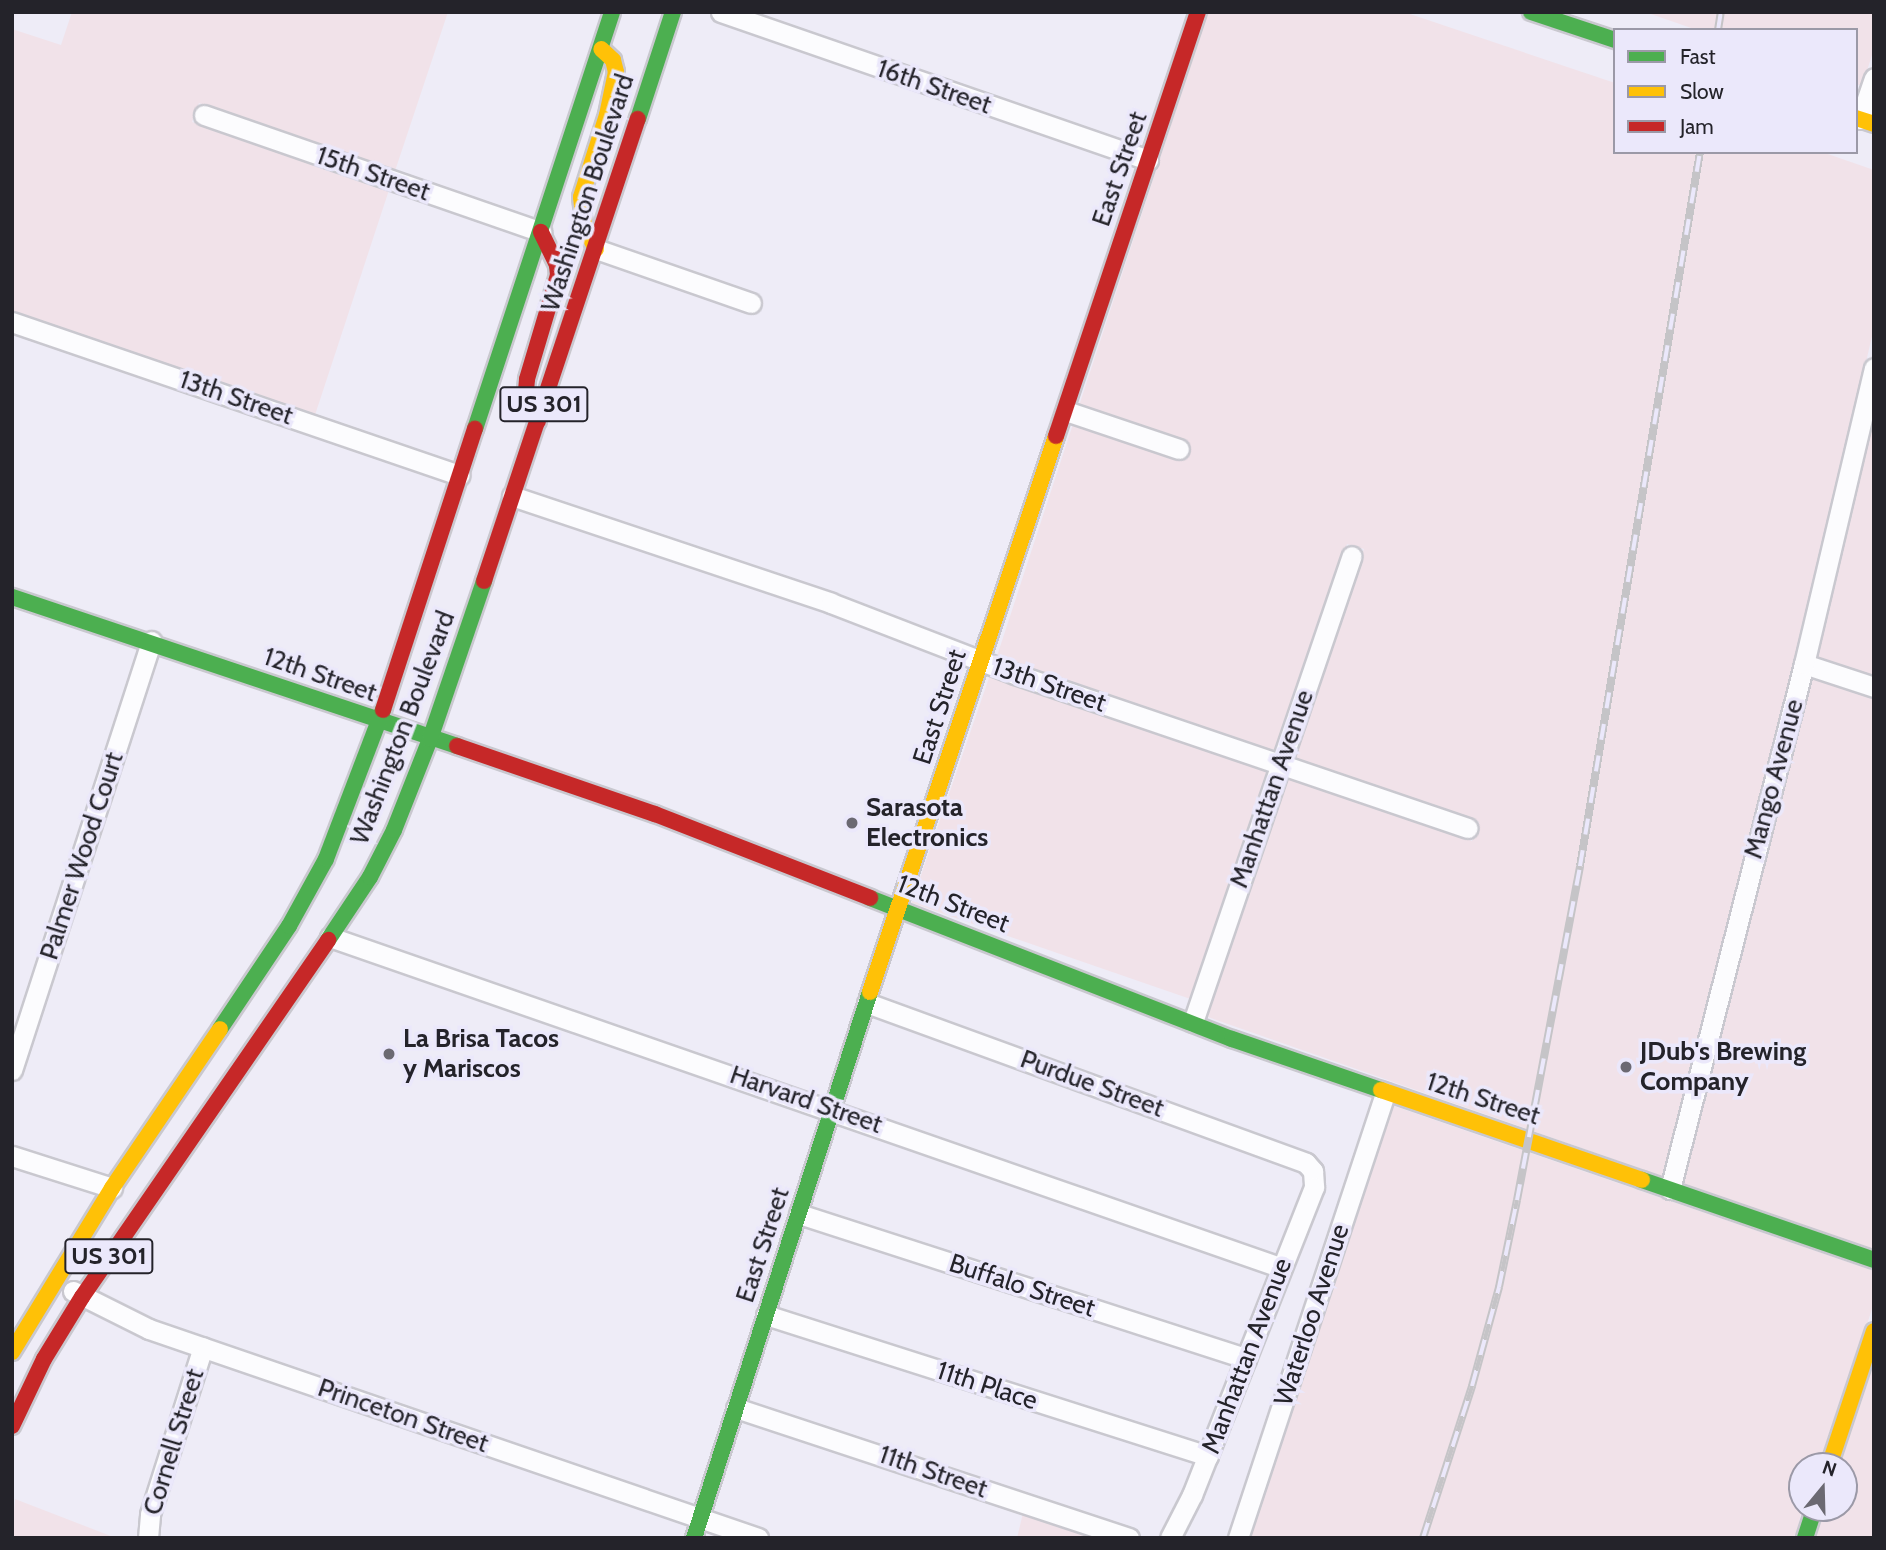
<!DOCTYPE html>
<style>
body{margin:0}
#map{position:relative;width:1886px;height:1550px;overflow:hidden;background:#eeecf7;font-family:Cabin,sans-serif}
div>[style]{position:absolute}
.industrial>*{inset:0;background:#f1e2e9;transform-origin:0 0}
.roads{filter:drop-shadow(2px 0 #c9c8cf) drop-shadow(-2px 0 #c9c8cf) drop-shadow(0 2px #c9c8cf) drop-shadow(0 -2px #c9c8cf)}
.street>*{height:19px;margin:-9.5px;padding:0 9.5px;transform-origin:9.5px;border-radius:9.5px;background:#fcfcfe}
.fast>*{height:16px;margin:-8px;padding:0 8px;transform-origin:8px;border-radius:8px;background:#4caf50}
.slow>*{height:16px;margin:-8px;padding:0 8px;transform-origin:8px;border-radius:8px;background:#ffc107}
.jam>*{height:16px;margin:-8px;padding:0 8px;transform-origin:8px;border-radius:8px;background:#c62828}
.rail>*{height:8px;margin-top:-4px;transform-origin:0;background:repeating-linear-gradient(90deg,#ebe8fb 0 16px,#c5c4c7 0 32px);box-sizing:border-box;border-block:2px solid #c5c4c7}
.dots>*{width:19px;height:19px;translate:-50% -50%;box-sizing:border-box;border:4px solid #ebe8fb;border-radius:50%}
span{translate:-50% -50%;white-space:nowrap;text-align:center;line-height:1.15;-webkit-text-stroke:7px #ebe8fb;paint-order:stroke}
.shield-label span{padding:2px 5px;background:#ebe8fb;border:2px solid;border-radius:5px;-webkit-text-stroke-width:0}
.shield-label{font-size:24px;color:#24232a;font-weight:700}
.street-label{font-size:26px;color:#24232a}
.poi-label{font-size:26px;color:#24232a;font-weight:700}
.left{translate:0 -50%;text-align:left}
.frame{position:absolute;inset:0;border:14px solid #24232a;pointer-events:none}
.legend{position:absolute;left:1613px;top:28px;width:245px;height:126px;box-sizing:border-box;background:#ebe8fb;border:2px solid #9b99a7;margin:0;padding:9px 12px;list-style:none;font-size:21px;color:#24232a}
.legend li{display:flex;align-items:center;gap:14px;height:35px}
.legend b{width:35px;border:2px solid #9b99a7}
.north{position:absolute;left:1788px;top:1452px;width:70px;height:70px;box-sizing:border-box;background:#ebe8fb;border:2px solid #9b99a7;border-radius:50%;rotate:19deg;font-size:19px;font-weight:700;line-height:28px;text-align:center;color:#24232a}
.north::after{content:'';display:block;margin:auto;width:24px;height:32px;background:#6b6972;clip-path:polygon(50% 0,100% 100%,50% 72%,0 100%)}
</style>
<div id="map">
<div class="industrial">
<div style="clip-path:polygon(72px 12px,448px 12px,395px 171px,199px 103px,192px 122px,389px 190px,315px 415px,12px 311px,12px 29px,61px 45px)"></div>
<div style="clip-path:polygon(1208px 12px,1404px 12px,1615px 83px,1615px 152px,1822px 152px,1874px 170px,1874px 328px,1795px 662px,1664px 1177px,1205px 1016px,1286px 776px,1472px 841px,1479px 822px,1293px 757px,1364px 549px,1347px 544px,1276px 751px,997px 656px)"></div>
<div style="clip-path:polygon(1645px 12px,1874px 12px,1874px 49px,1862px 86px,1856px 84px,1856px 30px,1697px 30px)"></div>
<div style="clip-path:polygon(1874px 407px,1874px 677px,1815px 657px)"></div>
<div style="left:990px;top:675px;width:295px;height:241px;rotate:19deg"></div>
<div style="clip-path:polygon(1810px 677px,1874px 698px,1874px 1250px,1681px 1183px)"></div>
<div style="clip-path:polygon(1391px 1105px,1874px 1271px,1874px 1303px,1820px 1466px,1802px 1466px,1802px 1508px,1796px 1538px,1248px 1538px)"></div>
<div style="clip-path:polygon(1874px 1360px,1874px 1538px,1815px 1538px,1825px 1508px,1844px 1508px,1844px 1466px,1839px 1466px)"></div>
<div style="clip-path:polygon(15px 1499px,116px 1538px,12px 1538px)"></div>
<div style="clip-path:polygon(1023px 1513px,1097px 1538px,1017px 1538px)"></div>
</div>
<div class="roads">
<div class="street">
<div style="left:721px;top:12px;width:452px;rotate:19.1deg"></div>
<div style="left:204px;top:115px;width:357px;rotate:19.1deg"></div>
<div style="left:1860px;top:119px;width:43px;rotate:-71.1deg"></div>
<div style="left:596px;top:249px;width:164px;rotate:19.2deg"></div>
<div style="left:12px;top:322px;width:473px;rotate:18.9deg"></div>
<div style="left:1066px;top:411px;width:119px;rotate:18.6deg"></div>
<div style="left:512px;top:496px;width:336px;rotate:18.5deg"></div>
<div style="left:831px;top:603px;width:197px;rotate:21.1deg"></div>
<div style="left:1015px;top:674px;width:478px;rotate:18.8deg"></div>
<div style="left:1804px;top:664px;width:74px;rotate:18.2deg"></div>
<div style="left:330px;top:937px;width:1006px;rotate:19.16deg"></div>
<div style="left:867px;top:1003px;width:467px;rotate:20deg"></div>
<div style="left:1306px;top:1163px;width:11px;rotate:49deg"></div>
<div style="left:1313px;top:1171px;width:16px;rotate:86deg"></div>
<div style="left:1314px;top:1187px;width:331px;rotate:111.6deg"></div>
<div style="left:1192px;top:1495px;width:48px;rotate:117.1deg"></div>
<div style="left:1193px;top:1022px;width:492px;rotate:-71.2deg"></div>
<div style="left:12px;top:1070px;width:451px;rotate:-72deg"></div>
<div style="left:12px;top:1156px;width:105px;rotate:17.7deg"></div>
<div style="left:1670px;top:1189px;width:542px;rotate:-75.68deg"></div>
<div style="left:1804px;top:664px;width:304px;rotate:-76.7deg"></div>
<div style="left:799px;top:1214px;width:470px;rotate:17.9deg"></div>
<div style="left:73px;top:1291px;width:85px;rotate:26.6deg"></div>
<div style="left:149px;top:1329px;width:644px;rotate:18.94deg"></div>
<div style="left:766px;top:1315px;width:464px;rotate:17.7deg"></div>
<div style="left:736px;top:1408px;width:414px;rotate:18.3deg"></div>
<div style="left:148px;top:1538px;width:24px;rotate:-85deg"></div>
<div style="left:150px;top:1514px;width:175px;rotate:-72.4deg"></div>
<div style="left:1238px;top:1538px;width:469px;rotate:-71.7deg"></div>
</div>
<div class="fast">
<div style="left:1531px;top:12px;width:89px;rotate:18.4deg"></div>
<div style="left:638px;top:119px;width:113px;rotate:-71.9deg"></div>
<div style="left:475px;top:429px;width:439px;rotate:-71.8deg"></div>
<div style="left:12px;top:597px;width:469px;rotate:18.5deg"></div>
<div style="left:870px;top:898px;width:388px;rotate:21.3deg"></div>
<div style="left:1232px;top:1039px;width:157px;rotate:18.9deg"></div>
<div style="left:328px;top:940px;width:76px;rotate:-56.3deg"></div>
<div style="left:370px;top:877px;width:53px;rotate:-62.9deg"></div>
<div style="left:394px;top:830px;width:98px;rotate:-68.4deg"></div>
<div style="left:430px;top:739px;width:167px;rotate:-71.1deg"></div>
<div style="left:220px;top:1029px;width:124px;rotate:-56.2deg"></div>
<div style="left:289px;top:926px;width:77px;rotate:-61.1deg"></div>
<div style="left:326px;top:859px;width:160px;rotate:-69.1deg"></div>
<div style="left:1642px;top:1180px;width:245px;rotate:19deg"></div>
<div style="left:694px;top:1538px;width:574px;rotate:-72.13deg"></div>
<div style="left:1805px;top:1538px;width:32px;rotate:-72deg"></div>
</div>
<div class="slow">
<div style="left:1856px;top:118px;width:19px;rotate:18deg"></div>
<div style="left:596px;top:249px;width:27px;rotate:-117deg"></div>
<div style="left:584px;top:225px;width:28px;rotate:-96deg"></div>
<div style="left:581px;top:197px;width:86px;rotate:-72.4deg"></div>
<div style="left:607px;top:115px;width:44px;rotate:-78.2deg"></div>
<div style="left:616px;top:72px;width:12px;rotate:-104deg"></div>
<div style="left:613px;top:60px;width:16px;rotate:-137deg"></div>
<div style="left:870px;top:992px;width:586px;rotate:-71.5deg"></div>
<div style="left:1381px;top:1090px;width:276px;rotate:19deg"></div>
<div style="left:12px;top:1352px;width:192px;rotate:-58.6deg"></div>
<div style="left:112px;top:1188px;width:192px;rotate:-55.8deg"></div>
<div style="left:1829px;top:1466px;width:142px;rotate:-71.6deg"></div>
</div>
<div class="jam">
<div style="left:538px;top:421px;width:32px;rotate:-112deg"></div>
<div style="left:526px;top:391px;width:12px;rotate:-85deg"></div>
<div style="left:527px;top:379px;width:109px;rotate:-73.4deg"></div>
<div style="left:558px;top:275px;width:10px;rotate:-96deg"></div>
<div style="left:557px;top:265px;width:37px;rotate:-116deg"></div>
<div style="left:1056px;top:436px;width:447px;rotate:-71.5deg"></div>
<div style="left:484px;top:581px;width:487px;rotate:-71.6deg"></div>
<div style="left:383px;top:710px;width:296px;rotate:-71.9deg"></div>
<div style="left:457px;top:746px;width:209px;rotate:19deg"></div>
<div style="left:655px;top:814px;width:231px;rotate:21.3deg"></div>
<div style="left:12px;top:1426px;width:74px;rotate:-64.5deg"></div>
<div style="left:44px;top:1359px;width:73px;rotate:-58.5deg"></div>
<div style="left:82px;top:1297px;width:434px;rotate:-55.4deg"></div>
</div>
</div>
<div class="rail">
<div style="left:1718px;top:30px;width:18px;rotate:-81deg"></div>
<div style="left:1423px;top:1538px;width:160px;rotate:-72.1deg"></div>
<div style="left:1472px;top:1386px;width:103px;rotate:-74.7deg"></div>
<div style="left:1499px;top:1287px;width:89px;rotate:-78.3deg"></div>
<div style="left:1517px;top:1200px;width:340px;rotate:-79.3deg"></div>
<div style="left:1580px;top:866px;width:724px;rotate:-80.46deg"></div>
</div>
<div class="dots">
<div style="left:852px;top:823px;background:#6b6972"></div>
<div style="left:389px;top:1054px;background:#6b6972"></div>
<div style="left:1626px;top:1067px;background:#6b6972"></div>
</div>
<div class="shield-label">
<span style="left:544px;top:404px">US 301</span>
<span style="left:109px;top:1256px">US 301</span>
</div>
<div class="street-label">
<span style="left:934px;top:87px;rotate:19deg">16th Street</span>
<span style="left:1120px;top:169px;rotate:-71deg">East Street</span>
<span style="left:373px;top:174px;rotate:19deg">15th Street</span>
<span style="left:588px;top:193px;rotate:-72deg">Washington Boulevard</span>
<span style="left:236px;top:398px;rotate:19deg">13th Street</span>
<span style="left:320px;top:675px;rotate:19deg">12th Street</span>
<span style="left:1049px;top:685px;rotate:19deg">13th Street</span>
<span style="left:940px;top:707px;rotate:-72deg">East Street</span>
<span style="left:403px;top:728px;rotate:-69deg">Washington Boulevard</span>
<span style="left:1774px;top:779px;rotate:-75deg">Mango Avenue</span>
<span style="left:1272px;top:789px;rotate:-71deg">Manhattan Avenue</span>
<span style="left:82px;top:856px;rotate:-72deg">Palmer Wood Court</span>
<span style="left:953px;top:904px;rotate:21deg">12th Street</span>
<span style="left:1092px;top:1084px;rotate:20deg">Purdue Street</span>
<span style="left:1483px;top:1099px;rotate:18deg">12th Street</span>
<span style="left:806px;top:1100px;rotate:19deg">Harvard Street</span>
<span style="left:763px;top:1245px;rotate:-72deg">East Street</span>
<span style="left:1022px;top:1286px;rotate:18deg">Buffalo Street</span>
<span style="left:1312px;top:1315px;rotate:-72deg">Waterloo Avenue</span>
<span style="left:1247px;top:1356px;rotate:-69deg">Manhattan Avenue</span>
<span style="left:987px;top:1386px;rotate:18deg">11th Place</span>
<span style="left:403px;top:1416px;rotate:19deg">Princeton Street</span>
<span style="left:174px;top:1442px;rotate:-73deg">Cornell Street</span>
<span style="left:933px;top:1472px;rotate:19deg">11th Street</span>
</div>
<div class="poi-label">
<span class="left" style="left:866px;top:823px">Sarasota<br>Electronics</span>
<span class="left" style="left:403px;top:1054px">La Brisa Tacos<br>y Mariscos</span>
<span class="left" style="left:1640px;top:1067px">JDub's Brewing<br>Company</span>
</div>
<div class="frame"></div>
<ul class="legend">
<li><b style="height:9px;background:#4caf50"></b>Fast</li>
<li><b style="height:9px;background:#ffc107"></b>Slow</li>
<li><b style="height:9px;background:#c62828"></b>Jam</li>
</ul>
<div class="north">N</div>
</div>
